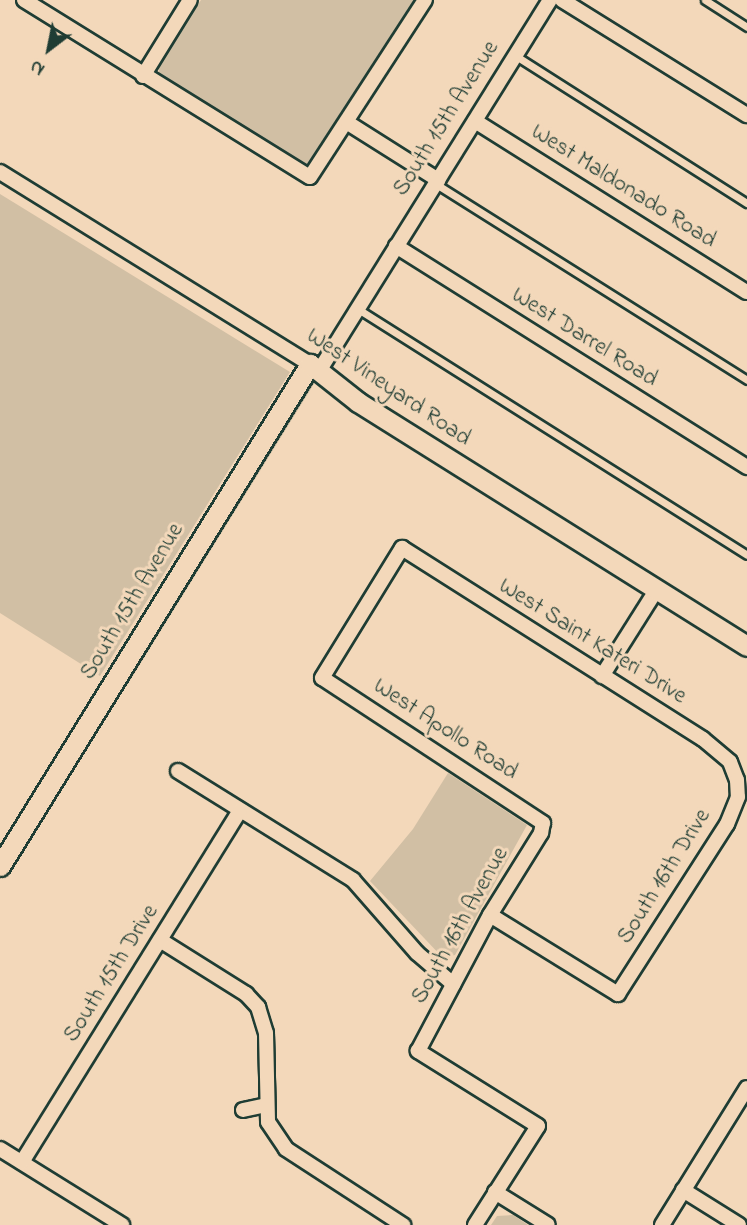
<!DOCTYPE html>
<style>
body{margin:0}
#map{position:relative;width:747px;height:1225px;overflow:hidden;background:#f3d8ba;font-family:"Indie Flower",sans-serif}
div>[style]{position:absolute}
.green>*{inset:0;background:#d1bfa4}
.stream>*{height:3.5px;margin:-1.75px;padding:0 1.75px;transform-origin:1.75px;border-radius:1.75px;background:#9f9c85}
.roads{filter:drop-shadow(2px 0 #1f3d34) drop-shadow(-2px 0 #1f3d34) drop-shadow(0 2px #1f3d34) drop-shadow(0 -2px #1f3d34)}
.lane>*{height:7px;margin:-3.5px;padding:0 3.5px;transform-origin:3.5px;border-radius:3.5px;background:#f3d8ba}
.street>*{height:14px;margin:-7px;padding:0 7px;transform-origin:7px;border-radius:7px;background:#f3d8ba}
.secondary>*{height:19px;margin:-9.5px;padding:0 9.5px;transform-origin:9.5px;border-radius:9.5px;background:#f3d8ba}
span{translate:-50% -50%;white-space:nowrap;text-align:center;line-height:1.15;-webkit-text-stroke:6px #f3d8ba;paint-order:stroke}
.street-label{font-size:23px;color:#1f3d34}
.north{position:absolute;left:14px;top:14px;width:70px;height:70px;-webkit-text-stroke:5px #f3d8ba;paint-order:stroke;rotate:212deg;font-size:19px;font-weight:700;line-height:28px;text-align:center;color:#1f3d34}
.north::after{content:'';display:block;margin:auto;width:24px;height:32px;background:#1f3d34;clip-path:polygon(50% 0,100% 100%,50% 72%,0 100%)}
</style>
<div id="map">
<div class="green">
<div style="clip-path:polygon(201px 0,414px 0,311px 167px,303px 167px,159px 75px,159px 65px)"></div>
<div style="clip-path:polygon(0 194px,290px 372px,100px 676px,0 613px)"></div>
<div style="clip-path:polygon(448px 773px,527px 825px,455px 955px,443px 958px,370px 881px,413px 829px)"></div>
<div style="clip-path:polygon(513px 1215px,528px 1225px,491px 1225px,497px 1216px)"></div>
</div>
<div class="stream">
<div style="left:126px;top:683px;width:353px;rotate:-58.2deg"></div>
</div>
<div class="roads">
<div class="lane">
<div style="left:705px;top:0;width:50px;rotate:32.7deg"></div>
<div style="left:516px;top:56px;width:274px;rotate:32.5deg"></div>
<div style="left:436px;top:184px;width:368px;rotate:32.2deg"></div>
<div style="left:358px;top:309px;width:460px;rotate:32.3deg"></div>
</div>
<div class="street">
<div style="left:24px;top:0;width:336px;rotate:31.8deg"></div>
<div style="left:310px;top:177px;width:211px;rotate:-57deg"></div>
<div style="left:562px;top:0;width:218px;rotate:31.9deg"></div>
<div style="left:143px;top:76px;width:89px;rotate:-58.3deg"></div>
<div style="left:475px;top:121px;width:321px;rotate:32.2deg"></div>
<div style="left:348px;top:123px;width:107px;rotate:32.3deg"></div>
<div style="left:0;top:172px;width:365px;rotate:31.8deg"></div>
<div style="left:396px;top:246px;width:415px;rotate:32.2deg"></div>
<div style="left:319px;top:371px;width:437px;rotate:-58.1deg"></div>
<div style="left:602px;top:676px;width:103px;rotate:-57.7deg"></div>
<div style="left:178px;top:771px;width:206px;rotate:31.9deg"></div>
<div style="left:353px;top:880px;width:97px;rotate:48.8deg"></div>
<div style="left:417px;top:953px;width:48px;rotate:40.7deg"></div>
<div style="left:160px;top:940px;width:102px;rotate:32.1deg"></div>
<div style="left:246px;top:994px;width:18px;rotate:47deg"></div>
<div style="left:258px;top:1007px;width:27px;rotate:73deg"></div>
<div style="left:266px;top:1033px;width:89px;rotate:88.7deg"></div>
<div style="left:268px;top:1122px;width:32px;rotate:56deg"></div>
<div style="left:286px;top:1149px;width:140px;rotate:33deg"></div>
<div style="left:243px;top:1110px;width:24px;rotate:-12deg"></div>
<div style="left:0;top:1149px;width:144px;rotate:31.9deg"></div>
<div style="left:22px;top:1162px;width:414px;rotate:-58.2deg"></div>
<div style="left:683px;top:1190px;width:66px;rotate:32deg"></div>
<div style="left:495px;top:1192px;width:62px;rotate:31.9deg"></div>
<div style="left:475px;top:1225px;width:117px;rotate:-57.5deg"></div>
<div style="left:538px;top:1126px;width:142px;rotate:-148deg"></div>
<div style="left:418px;top:1051px;width:154px;rotate:-62.1deg"></div>
<div style="left:490px;top:915px;width:97px;rotate:-58.1deg"></div>
<div style="left:541px;top:833px;width:10px;rotate:-79deg"></div>
<div style="left:543px;top:823px;width:264px;rotate:-146.7deg"></div>
<div style="left:322px;top:678px;width:153px;rotate:-58.4deg"></div>
<div style="left:402px;top:548px;width:356px;rotate:32.4deg"></div>
<div style="left:703px;top:739px;width:35px;rotate:40deg"></div>
<div style="left:730px;top:762px;width:19px;rotate:69deg"></div>
<div style="left:737px;top:780px;width:17px;rotate:87deg"></div>
<div style="left:738px;top:797px;width:29px;rotate:112deg"></div>
<div style="left:727px;top:824px;width:202px;rotate:122.7deg"></div>
<div style="left:618px;top:994px;width:150px;rotate:-148.3deg"></div>
<div style="left:662px;top:1225px;width:161px;rotate:-58.2deg"></div>
</div>
<div class="secondary">
<div style="left:0;top:866px;width:590px;rotate:-58.3deg"></div>
<div style="left:310px;top:364px;width:61px;rotate:38.4deg"></div>
<div style="left:358px;top:402px;width:459px;rotate:32.1deg"></div>
</div>
</div>
<div class="street-label">
<span style="left:447px;top:119px;rotate:-58deg">South 15th Avenue</span>
<span style="left:623px;top:187px;rotate:32deg">West Maldonado Road</span>
<span style="left:584px;top:338px;rotate:32deg">West Darrel Road</span>
<span style="left:388px;top:388px;rotate:34deg">West Vineyard Road</span>
<span style="left:133px;top:602px;rotate:-59deg">South 15th Avenue</span>
<span style="left:592px;top:642px;rotate:32deg">West Saint Kateri Drive</span>
<span style="left:445px;top:730px;rotate:33deg">West Apollo Road</span>
<span style="left:665px;top:877px;rotate:-58deg">South 16th Drive</span>
<span style="left:461px;top:926px;rotate:-61deg">South 16th Avenue</span>
<span style="left:112px;top:974px;rotate:-58deg">South 15th Drive</span>
</div>
<div class="north">N</div>
</div>
